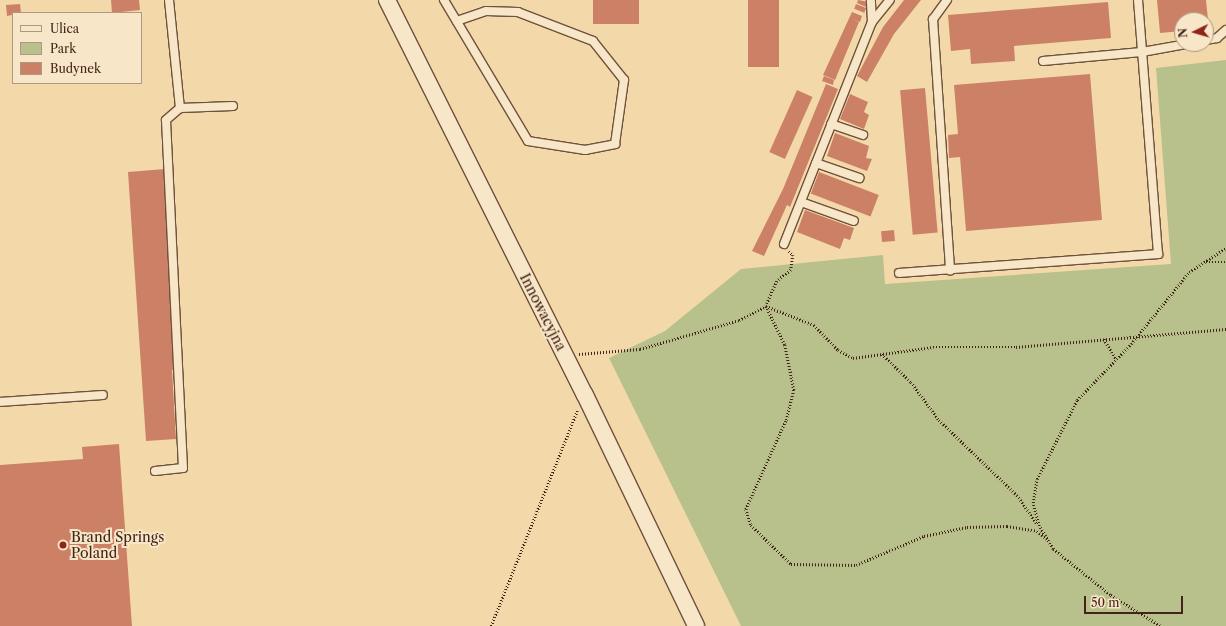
<!DOCTYPE html>
<style>
body{margin:0}
#map{position:relative;width:1226px;height:626px;overflow:hidden;background:#f3d9a9;font-family:"Libre Caslon Text",serif}
div>[style]{position:absolute}
.green>*{inset:0;background:#b8c08b}
.building>*{inset:0;background:#cc8167;transform-origin:0 0}
.path>*{height:2.5px;margin-top:-1.25px;transform-origin:0;background:repeating-linear-gradient(90deg,#432419 0 1px,transparent 0 3px)}
.roads{filter:drop-shadow(1px 0 #6f513d) drop-shadow(-1px 0 #6f513d) drop-shadow(0 1px #6f513d) drop-shadow(0 -1px #6f513d)}
.service>*{height:8px;margin:-4px;padding:0 4px;transform-origin:4px;border-radius:4px;background:#f7e6c7}
.minor>*{height:16px;margin:-8px;padding:0 8px;transform-origin:8px;border-radius:8px;background:#f7e6c7}
.dots>*{width:11px;height:11px;translate:-50% -50%;box-sizing:border-box;border:2px solid #f7e6c7;border-radius:50%}
span{translate:-50% -50%;white-space:nowrap;text-align:center;line-height:1.15;-webkit-text-stroke:4px #f7e6c7;paint-order:stroke}
.street-label{font-size:14px;color:#432419}
.poi-label{font-size:14px;color:#432419}
.left{translate:0 -50%;text-align:left}
.legend{position:absolute;left:12px;top:12px;width:130px;height:72px;box-sizing:border-box;background:#f7e6c7;border:1px solid #af9881;margin:0;padding:5px 7px;list-style:none;font-size:12px;color:#432419}
.legend li{display:flex;align-items:center;gap:8px;height:20px}
.legend b{width:20px;border:1px solid #af9881}
.north{position:absolute;left:1174px;top:12px;width:40px;height:40px;box-sizing:border-box;background:#f7e6c7;border:1px solid #af9881;border-radius:50%;rotate:265deg;font-size:11px;font-weight:700;line-height:16px;text-align:center;color:#432419}
.north::after{content:'';display:block;margin:auto;width:14px;height:18px;background:#8f2418;clip-path:polygon(50% 0,100% 100%,50% 72%,0 100%)}
.scale{position:absolute;left:1084px;top:596px;width:99px;height:18px;box-sizing:border-box;border:2px solid #432419;border-top:0;padding-left:5px;font-size:12px;line-height:14px;white-space:nowrap;color:#432419;-webkit-text-stroke:3px #f7e6c7;paint-order:stroke}
</style>
<div id="map">
<div class="green">
<div style="clip-path:polygon(1226px 60px,1226px 626px,741px 626px,609px 358px,665px 331px,741px 269px,883px 255px,885px 284px,1171px 264px,1156px 68px)"></div>
</div>
<div class="building">
<div style="clip-path:polygon(111px 0,139px 0,140px 10px,112px 13px)"></div>
<div style="left:593px;top:0;width:46px;height:24px"></div>
<div style="left:748px;top:0;width:31px;height:67px"></div>
<div style="clip-path:polygon(858px 0,869px 2px,866px 7px,857px 3px)"></div>
<div style="clip-path:polygon(904px 0,921px 0,894px 34px,867px 82px,857px 76px,883px 27px)"></div>
<div style="clip-path:polygon(1157px 0,1206px 0,1209px 29px,1206px 20px,1182px 20px,1182px 31px,1160px 33px)"></div>
<div style="clip-path:polygon(1108px 2px,1111px 38px,1014px 46px,1015px 61px,971px 64px,970px 49px,951px 51px,948px 15px)"></div>
<div style="clip-path:polygon(20px 4px,21px 13px,7px 16px,6px 5px)"></div>
<div style="left:856px;top:4px;width:11px;height:5px;rotate:22deg"></div>
<div style="clip-path:polygon(852px 12px,862px 16px,860px 22px,852px 19px,859px 22px,835px 80px,823px 75px)"></div>
<div style="clip-path:polygon(1090px 74px,1102px 220px,966px 231px,960px 157px,949px 158px,948px 135px,958px 134px,954px 85px)"></div>
<div style="clip-path:polygon(824px 76px,834px 80px,833px 85px,822px 81px)"></div>
<div style="clip-path:polygon(826px 84px,838px 89px,790px 207px,787px 205px,764px 256px,752px 251px,783px 189px)"></div>
<div style="left:925px;top:88px;width:145px;height:25px;rotate:85deg"></div>
<div style="left:797px;top:90px;width:17px;height:68px;rotate:24deg"></div>
<div style="clip-path:polygon(850px 94px,868px 102px,864px 112px,869px 115px,864px 129px,840px 119px)"></div>
<div style="clip-path:polygon(835px 133px,869px 146px,866px 158px,872px 159px,867px 171px,827px 156px)"></div>
<div style="clip-path:polygon(165px 169px,179px 368px,172px 370px,176px 439px,146px 441px,128px 172px)"></div>
<div style="left:819px;top:172px;width:64px;height:23px;rotate:21deg"></div>
<div style="clip-path:polygon(805px 210px,854px 228px,850px 240px,844px 238px,840px 249px,797px 232px)"></div>
<div style="left:894px;top:230px;width:11px;height:13px;rotate:85deg"></div>
<div style="clip-path:polygon(119px 444px,132px 626px,0 626px,0 465px,83px 459px,82px 447px)"></div>
</div>
<div class="path">
<div style="left:789px;top:251px;width:6px;rotate:45deg"></div>
<div style="left:793px;top:255px;width:15px;rotate:98deg"></div>
<div style="left:791px;top:270px;width:18px;rotate:142deg"></div>
<div style="left:777px;top:281px;width:27px;rotate:114deg"></div>
<div style="left:766px;top:306px;width:52px;rotate:21.6deg"></div>
<div style="left:814px;top:325px;width:35px;rotate:46deg"></div>
<div style="left:838px;top:350px;width:17px;rotate:28deg"></div>
<div style="left:853px;top:358px;width:81px;rotate:-7.8deg"></div>
<div style="left:933px;top:347px;width:83px"></div>
<div style="left:1016px;top:347px;width:211px;rotate:-4.9deg"></div>
<div style="left:1206px;top:262px;width:20px"></div>
<div style="left:1104px;top:339px;width:23px;rotate:59deg"></div>
<div style="left:579px;top:354px;width:61px;rotate:-4.7deg"></div>
<div style="left:640px;top:349px;width:103px;rotate:-16.3deg"></div>
<div style="left:739px;top:320px;width:30px;rotate:-27deg"></div>
<div style="left:766px;top:306px;width:43px;rotate:64deg"></div>
<div style="left:785px;top:345px;width:46px;rotate:78.7deg"></div>
<div style="left:794px;top:390px;width:32px;rotate:104deg"></div>
<div style="left:786px;top:421px;width:97px;rotate:114.4deg"></div>
<div style="left:746px;top:509px;width:17px;rotate:73deg"></div>
<div style="left:751px;top:525px;width:56px;rotate:44.3deg"></div>
<div style="left:791px;top:564px;width:65px;rotate:0.9deg"></div>
<div style="left:856px;top:565px;width:74px;rotate:-23.1deg"></div>
<div style="left:924px;top:536px;width:44px;rotate:-11.8deg"></div>
<div style="left:967px;top:527px;width:40px;rotate:-1.4deg"></div>
<div style="left:1007px;top:526px;width:30px;rotate:9deg"></div>
<div style="left:1037px;top:531px;width:13px;rotate:39deg"></div>
<div style="left:882px;top:354px;width:40px;rotate:44deg"></div>
<div style="left:911px;top:382px;width:47px;rotate:53.6deg"></div>
<div style="left:939px;top:420px;width:108px;rotate:43.9deg"></div>
<div style="left:1017px;top:495px;width:35px;rotate:55deg"></div>
<div style="left:491px;top:626px;width:232px;rotate:-68.2deg"></div>
<div style="left:1160px;top:626px;width:59px;rotate:-148.2deg"></div>
<div style="left:1110px;top:595px;width:73px;rotate:-141.1deg"></div>
<div style="left:1053px;top:549px;width:27px;rotate:-121deg"></div>
<div style="left:1039px;top:526px;width:24px;rotate:-105deg"></div>
<div style="left:1033px;top:503px;width:24px;rotate:-81deg"></div>
<div style="left:1037px;top:479px;width:89px;rotate:-63.1deg"></div>
<div style="left:1077px;top:400px;width:78px;rotate:-46deg"></div>
<div style="left:1131px;top:344px;width:92px;rotate:-51.1deg"></div>
<div style="left:1189px;top:272px;width:44px;rotate:-33deg"></div>
</div>
<div class="roads">
<div class="service">
<div style="left:169px;top:0;width:109px;rotate:84.2deg"></div>
<div style="left:180px;top:108px;width:53px;rotate:-2.2deg"></div>
<div style="left:444px;top:0;width:164px;rotate:59.2deg"></div>
<div style="left:528px;top:141px;width:58px;rotate:9deg"></div>
<div style="left:585px;top:150px;width:31px;rotate:-11deg"></div>
<div style="left:615px;top:144px;width:65px;rotate:-82deg"></div>
<div style="left:624px;top:80px;width:50px;rotate:-128.5deg"></div>
<div style="left:593px;top:41px;width:80px;rotate:-158.9deg"></div>
<div style="left:518px;top:12px;width:32px;rotate:-178deg"></div>
<div style="left:486px;top:11px;width:31px;rotate:161deg"></div>
<div style="left:947px;top:0;width:24px;rotate:126deg"></div>
<div style="left:933px;top:19px;width:252px;rotate:86.1deg"></div>
<div style="left:872px;top:22px;width:28px;rotate:-51deg"></div>
<div style="left:1206px;top:40px;width:11px;rotate:-10deg"></div>
<div style="left:1217px;top:38px;width:12px;rotate:-42deg"></div>
<div style="left:1043px;top:61px;width:99px;rotate:-5.2deg"></div>
<div style="left:1142px;top:52px;width:46px;rotate:-10.1deg"></div>
<div style="left:831px;top:124px;width:34px;rotate:19deg"></div>
<div style="left:816px;top:163px;width:46px;rotate:19.2deg"></div>
<div style="left:801px;top:202px;width:56px;rotate:19.7deg"></div>
<div style="left:784px;top:244px;width:239px;rotate:-68.4deg"></div>
<div style="left:872px;top:22px;width:22px;rotate:-93deg"></div>
<div style="left:899px;top:273px;width:260px;rotate:-4.2deg"></div>
<div style="left:1158px;top:254px;width:255px;rotate:-94.5deg"></div>
<div style="left:0;top:402px;width:103px;rotate:-3.9deg"></div>
<div style="left:155px;top:471px;width:28px;rotate:-6deg"></div>
<div style="left:183px;top:468px;width:348px;rotate:-92.8deg"></div>
<div style="left:166px;top:120px;width:18px;rotate:-41deg"></div>
</div>
<div class="minor">
<div style="left:387px;top:0;width:442px;rotate:63.4deg"></div>
<div style="left:585px;top:395px;width:256px;rotate:64.3deg"></div>
</div>
</div>
<div class="dots">
<div style="left:63px;top:545px;background:#8f2418"></div>
</div>
<div class="street-label">
<span style="left:543px;top:312px;rotate:63deg">Innowacyjna</span>
</div>
<div class="poi-label">
<span class="left" style="left:71px;top:545px">Brand Springs<br>Poland</span>
</div>
<ul class="legend">
<li><b style="height:5px;background:#f7e6c7"></b>Ulica</li>
<li><b style="height:11px;background:#b8c08b"></b>Park</li>
<li><b style="height:11px;background:#cc8167"></b>Budynek</li>
</ul>
<div class="north">N</div>
<div class="scale">50 m</div>
</div>
